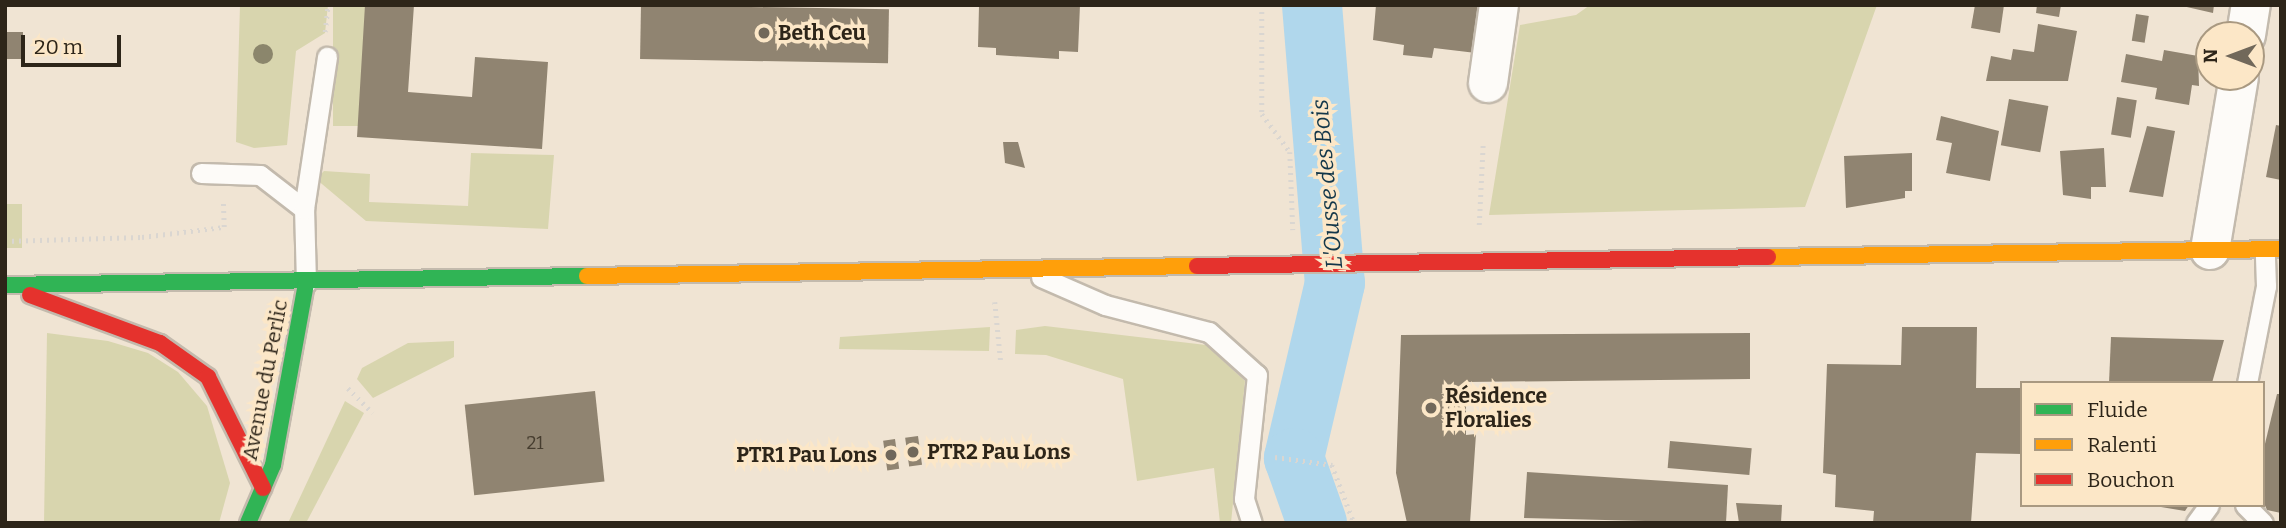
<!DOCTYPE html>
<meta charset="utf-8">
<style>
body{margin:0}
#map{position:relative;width:2286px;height:528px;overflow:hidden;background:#f0e4d3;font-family:Bitter,serif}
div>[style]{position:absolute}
.green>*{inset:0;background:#d8d5ae;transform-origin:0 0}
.river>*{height:60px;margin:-30px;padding:0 30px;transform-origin:30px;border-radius:30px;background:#b0d7ec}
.building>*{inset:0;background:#908471;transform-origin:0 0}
.path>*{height:4.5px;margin-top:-2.25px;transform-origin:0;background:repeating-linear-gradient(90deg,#dad6d1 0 2px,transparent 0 7px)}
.roads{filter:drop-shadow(2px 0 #c3baad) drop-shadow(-2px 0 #c3baad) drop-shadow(0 2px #c3baad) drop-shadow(0 -2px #c3baad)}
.lane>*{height:19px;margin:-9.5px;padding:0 9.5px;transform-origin:9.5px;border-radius:9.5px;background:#fdfbf8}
.street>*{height:38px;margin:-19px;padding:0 19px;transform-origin:19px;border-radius:19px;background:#fdfbf8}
.fast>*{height:16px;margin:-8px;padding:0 8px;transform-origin:8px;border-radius:8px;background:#30b455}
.slow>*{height:16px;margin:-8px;padding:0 8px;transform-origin:8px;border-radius:8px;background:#ff9f0a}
.jam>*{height:16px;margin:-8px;padding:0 8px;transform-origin:8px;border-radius:8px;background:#e5322d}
.trees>*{width:20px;height:20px;margin:-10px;border-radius:50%;background:#8b866c}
.dots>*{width:19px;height:19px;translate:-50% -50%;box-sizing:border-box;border:4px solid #fce7c7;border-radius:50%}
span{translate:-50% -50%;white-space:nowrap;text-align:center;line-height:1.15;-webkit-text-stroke:7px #fce7c7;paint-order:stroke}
.number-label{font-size:18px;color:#463d2f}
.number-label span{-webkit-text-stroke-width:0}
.poi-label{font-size:21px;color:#2d2519;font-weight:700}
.left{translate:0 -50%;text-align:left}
.right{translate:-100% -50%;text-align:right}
.street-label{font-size:21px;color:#2d2519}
.water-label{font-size:23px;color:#13374a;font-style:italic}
.frame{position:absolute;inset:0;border:7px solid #2d2519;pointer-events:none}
.legend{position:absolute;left:2020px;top:381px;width:245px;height:126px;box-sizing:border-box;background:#fce7c7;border:2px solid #a99981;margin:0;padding:9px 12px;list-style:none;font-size:21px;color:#2d2519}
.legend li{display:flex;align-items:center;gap:14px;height:35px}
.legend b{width:35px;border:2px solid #a99981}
.north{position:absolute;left:2195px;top:21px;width:70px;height:70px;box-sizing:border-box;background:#fce7c7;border:2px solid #a99981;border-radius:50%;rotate:270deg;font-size:19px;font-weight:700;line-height:28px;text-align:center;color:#2d2519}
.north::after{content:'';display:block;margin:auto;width:24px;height:32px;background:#71685a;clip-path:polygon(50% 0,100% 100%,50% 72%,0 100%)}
.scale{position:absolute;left:21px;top:35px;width:100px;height:32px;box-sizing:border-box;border:4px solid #2d2519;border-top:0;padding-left:9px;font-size:21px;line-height:24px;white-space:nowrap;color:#2d2519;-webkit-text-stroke:5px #fce7c7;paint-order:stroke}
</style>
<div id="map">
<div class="green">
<div style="clip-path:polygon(240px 5px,328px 5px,325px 33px,296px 51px,287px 145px,254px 148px,236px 142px)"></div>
<div style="left:333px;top:5px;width:32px;height:121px"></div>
<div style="clip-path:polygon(1590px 5px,1877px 5px,1805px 207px,1489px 215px,1520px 25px,1576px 15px)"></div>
<div style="clip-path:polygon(471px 153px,554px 155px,548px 229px,366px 221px,316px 179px,324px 171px,370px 174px,369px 202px,468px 206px)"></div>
<div style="left:5px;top:204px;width:17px;height:44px"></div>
<div style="clip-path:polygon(1045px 326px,1206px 345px,1245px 381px,1231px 523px,1220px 523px,1214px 468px,1137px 481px,1123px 379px,1046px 355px,1015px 354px,1016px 330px)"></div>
<div style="clip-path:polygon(990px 327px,989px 351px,839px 349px,840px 337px)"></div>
<div style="clip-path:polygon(47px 333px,108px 341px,148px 353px,178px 372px,207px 406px,230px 483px,219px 523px,44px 523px)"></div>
<div style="clip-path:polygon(454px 341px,454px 357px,373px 398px,357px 379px,362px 368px,408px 343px)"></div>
<div style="clip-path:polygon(345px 401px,364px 413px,306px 523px,288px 523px)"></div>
</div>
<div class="river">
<div style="left:1312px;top:5px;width:279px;rotate:85.3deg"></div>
<div style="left:1335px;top:283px;width:180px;rotate:103.2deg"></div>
<div style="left:1294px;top:458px;width:69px;rotate:70.5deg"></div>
</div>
<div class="building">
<div style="clip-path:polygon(365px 5px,414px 5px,408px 92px,472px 97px,475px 57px,548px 62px,542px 149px,357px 137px)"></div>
<div style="left:641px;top:5px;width:248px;height:54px;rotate:1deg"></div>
<div style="clip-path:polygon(1080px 5px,1078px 52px,1059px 51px,1059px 59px,996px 55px,996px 48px,978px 47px,979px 6px)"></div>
<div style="clip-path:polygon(1376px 5px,1491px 5px,1476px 53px,1434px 48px,1432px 58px,1403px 55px,1404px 45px,1373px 40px)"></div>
<div style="clip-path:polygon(1975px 5px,2004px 5px,2000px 33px,1971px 28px)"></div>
<div style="clip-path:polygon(2037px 5px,2061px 5px,2059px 17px,2036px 13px)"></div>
<div style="clip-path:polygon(2178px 5px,2214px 5px,2213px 13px)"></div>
<div style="left:2136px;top:14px;width:13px;height:27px;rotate:9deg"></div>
<div style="clip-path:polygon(2038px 24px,2077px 31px,2068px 81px,1986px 81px,1991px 56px,2011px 60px,2013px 49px,2034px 52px)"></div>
<div style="left:5px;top:32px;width:18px;height:27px"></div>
<div style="clip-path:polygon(2164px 50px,2198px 56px,2199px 86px,2192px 85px,2189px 105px,2155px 99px,2157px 88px,2121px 82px,2126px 54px,2162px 61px)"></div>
<div style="left:2117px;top:97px;width:20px;height:38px;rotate:9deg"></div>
<div style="left:2009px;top:99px;width:40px;height:47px;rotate:10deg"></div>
<div style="clip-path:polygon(1941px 116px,1999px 131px,1990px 181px,1946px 173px,1952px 143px,1936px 140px)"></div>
<div style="clip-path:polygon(2276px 125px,2281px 126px,2281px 180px,2266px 177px)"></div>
<div style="clip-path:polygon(2147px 126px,2175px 131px,2163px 197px,2129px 192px)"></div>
<div style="clip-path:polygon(1003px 142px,1018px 142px,1025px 168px,1005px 163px)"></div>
<div style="clip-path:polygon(2104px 148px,2106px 187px,2091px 187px,2091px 199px,2063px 195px,2060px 151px)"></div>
<div style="clip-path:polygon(1912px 153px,1912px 191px,1905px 191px,1905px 198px,1846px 208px,1844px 156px)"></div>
<div style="clip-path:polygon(1902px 327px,1977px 327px,1976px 388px,2022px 388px,2022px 454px,1976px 453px,1971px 523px,1873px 523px,1874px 511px,1835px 507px,1836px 475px,1823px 473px,1827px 364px,1901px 365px)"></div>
<div style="clip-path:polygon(1750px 333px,1750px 379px,1466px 382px,1466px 435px,1476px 434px,1470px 523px,1407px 523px,1396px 473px,1401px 335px)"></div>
<div style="clip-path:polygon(2111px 337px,2224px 340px,2212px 383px,2109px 383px)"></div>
<div style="left:595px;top:391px;width:91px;height:131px;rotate:84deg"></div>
<div style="clip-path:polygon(2277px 394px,2281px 394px,2281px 513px,2267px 510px,2263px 501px,2263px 452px)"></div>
<div style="left:918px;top:436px;width:29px;height:13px;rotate:82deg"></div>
<div style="left:895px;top:439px;width:30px;height:12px;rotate:82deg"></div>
<div style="left:1670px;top:441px;width:82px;height:27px;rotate:5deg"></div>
<div style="clip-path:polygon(1527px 472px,1728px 485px,1726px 523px,1524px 518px)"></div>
<div style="clip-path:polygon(1736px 503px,1782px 505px,1781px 523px,1739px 523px)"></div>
<div style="clip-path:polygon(2149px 505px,2189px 505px,2185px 511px)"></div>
</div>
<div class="path">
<div style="left:1262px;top:5px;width:109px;rotate:90deg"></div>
<div style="left:1262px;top:114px;width:47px;rotate:53.6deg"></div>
<div style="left:1290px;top:152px;width:78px;rotate:87.8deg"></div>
<div style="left:325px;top:32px;width:27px;rotate:-84deg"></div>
<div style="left:1479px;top:225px;width:83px;rotate:-87.2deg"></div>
<div style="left:5px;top:241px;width:137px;rotate:-1.7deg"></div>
<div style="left:142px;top:237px;width:83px;rotate:-7deg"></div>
<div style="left:224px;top:227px;width:27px;rotate:-92deg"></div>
<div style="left:995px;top:302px;width:61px;rotate:84.4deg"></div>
<div style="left:348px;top:388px;width:35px;rotate:45deg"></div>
<div style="left:1275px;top:457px;width:58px;rotate:8deg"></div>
<div style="left:1332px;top:465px;width:62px;rotate:69.2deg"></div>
</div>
<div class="roads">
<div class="lane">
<div style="left:201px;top:173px;width:59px;rotate:1.9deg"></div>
<div style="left:260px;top:175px;width:56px;rotate:37.7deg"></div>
<div style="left:1041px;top:277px;width:70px;rotate:23.6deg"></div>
<div style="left:1105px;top:305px;width:107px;rotate:14.6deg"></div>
<div style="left:1209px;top:332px;width:64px;rotate:41.9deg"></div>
<div style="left:1257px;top:375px;width:125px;rotate:96deg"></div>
<div style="left:1244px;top:499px;width:25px;rotate:72deg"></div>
<div style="left:306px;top:283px;width:74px;rotate:-91.5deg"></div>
<div style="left:304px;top:209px;width:154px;rotate:-81.4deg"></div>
<div style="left:2247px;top:383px;width:99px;rotate:-78.9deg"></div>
<div style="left:2266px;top:286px;width:36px;rotate:-92deg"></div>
<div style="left:2245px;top:505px;width:25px;rotate:45deg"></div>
<div style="left:2196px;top:523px;width:22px;rotate:-54deg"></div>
</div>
<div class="street">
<div style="left:2246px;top:35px;width:30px;rotate:-81deg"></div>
<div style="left:1488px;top:83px;width:79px;rotate:-82deg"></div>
<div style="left:2210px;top:250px;width:175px;rotate:-80.5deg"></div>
</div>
<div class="fast">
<div style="left:5px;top:285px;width:582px;rotate:-0.89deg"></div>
<div style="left:248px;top:523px;width:63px;rotate:-66.7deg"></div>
<div style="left:273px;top:465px;width:185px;rotate:-79.7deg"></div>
</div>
<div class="slow">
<div style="left:1768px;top:257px;width:513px;rotate:-0.89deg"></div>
<div style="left:587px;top:276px;width:610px;rotate:-0.94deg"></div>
</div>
<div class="jam">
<div style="left:1197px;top:266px;width:571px;rotate:-0.9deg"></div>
<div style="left:30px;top:295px;width:139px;rotate:20.3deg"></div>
<div style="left:160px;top:343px;width:59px;rotate:35.3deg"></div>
<div style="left:208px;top:377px;width:124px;rotate:63.6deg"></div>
</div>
</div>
<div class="trees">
<div style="left:263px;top:54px"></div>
</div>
<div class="dots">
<div style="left:764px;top:33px;background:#71685a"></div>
<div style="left:1431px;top:408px;background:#71685a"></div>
<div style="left:913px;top:452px;background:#71685a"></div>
<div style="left:891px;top:455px;background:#71685a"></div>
</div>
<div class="number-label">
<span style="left:535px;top:443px">21</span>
</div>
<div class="poi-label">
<span class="left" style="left:778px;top:33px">Beth Ceu</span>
<span class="left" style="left:1445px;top:408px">Résidence<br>Floralies</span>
<span class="left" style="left:927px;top:452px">PTR2 Pau Lons</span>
<span class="right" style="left:877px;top:455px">PTR1 Pau Lons</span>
</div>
<div class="street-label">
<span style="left:265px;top:380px;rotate:-79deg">Avenue du Perlic</span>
</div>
<div class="water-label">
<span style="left:1327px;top:184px;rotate:-95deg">L'Ousse des Bois</span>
</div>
<div class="frame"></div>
<ul class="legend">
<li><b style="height:9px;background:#30b455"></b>Fluide</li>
<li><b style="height:9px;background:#ff9f0a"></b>Ralenti</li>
<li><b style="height:9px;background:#e5322d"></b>Bouchon</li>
</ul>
<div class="north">N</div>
<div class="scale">20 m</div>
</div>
